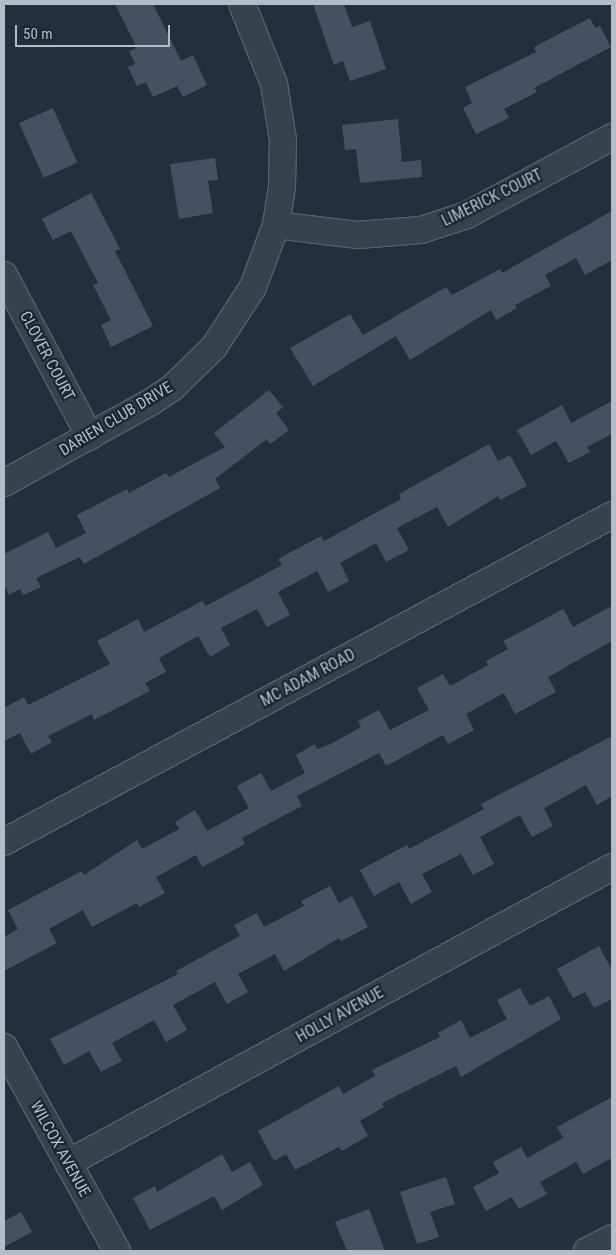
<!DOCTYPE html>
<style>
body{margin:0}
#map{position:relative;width:616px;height:1255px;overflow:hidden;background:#242f3e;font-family:"Roboto Condensed",sans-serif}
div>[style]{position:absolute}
.building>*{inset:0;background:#455162;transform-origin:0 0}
.roads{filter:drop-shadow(1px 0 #565f6c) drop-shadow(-1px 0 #565f6c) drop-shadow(0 1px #565f6c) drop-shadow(0 -1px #565f6c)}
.minor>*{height:26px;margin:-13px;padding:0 13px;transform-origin:13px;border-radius:13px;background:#38414e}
span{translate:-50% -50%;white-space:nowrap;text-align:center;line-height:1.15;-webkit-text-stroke:4.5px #1d2633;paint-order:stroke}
.street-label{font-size:16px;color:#b4bcc9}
.frame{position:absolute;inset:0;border:5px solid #b4bcc9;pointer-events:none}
.scale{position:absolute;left:15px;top:25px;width:155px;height:22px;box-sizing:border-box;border:2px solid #b4bcc9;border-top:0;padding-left:6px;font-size:15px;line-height:18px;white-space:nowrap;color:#b4bcc9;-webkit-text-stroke:4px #1d2633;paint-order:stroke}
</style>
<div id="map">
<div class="building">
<div style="clip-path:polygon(115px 4px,153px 4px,181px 61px,193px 55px,207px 85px,183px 97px,177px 86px,153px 97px,146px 82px,137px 86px,128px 67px,135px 64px,129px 51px,137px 48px)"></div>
<div style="clip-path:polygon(313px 4px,344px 4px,352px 27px,370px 21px,386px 69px,350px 81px,343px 61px,334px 65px)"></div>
<div style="clip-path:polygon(590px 18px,595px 28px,600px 26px,611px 47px,534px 88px,537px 92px,504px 109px,509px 118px,476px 134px,463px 108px,472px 103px,465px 87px,536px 52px,534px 47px)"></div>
<div style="left:53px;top:108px;width:60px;height:37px;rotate:66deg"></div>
<div style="clip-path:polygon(398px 119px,402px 162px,421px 160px,422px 177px,360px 183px,356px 149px,345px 150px,342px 125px)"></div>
<div style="clip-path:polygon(215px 158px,218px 180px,208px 181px,213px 213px,179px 219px,170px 164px)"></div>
<div style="clip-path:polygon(91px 193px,120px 249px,115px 251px,153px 326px,111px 347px,101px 325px,111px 320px,93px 285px,98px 283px,71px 231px,53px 240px,42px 219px)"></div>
<div style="clip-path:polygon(612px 211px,612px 260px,585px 275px,576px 258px,545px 275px,551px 286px,515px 305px,517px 308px,496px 320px,491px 310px,410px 360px,396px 336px,313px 386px,290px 348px,350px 314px,363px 335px,446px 287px,452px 295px,500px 269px,502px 273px)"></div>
<div style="clip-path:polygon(269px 390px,283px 407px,276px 413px,289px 430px,270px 444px,267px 439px,215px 479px,220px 488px,84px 564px,80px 557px,36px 578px,41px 587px,23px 595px,20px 589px,9px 595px,4px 584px,4px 554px,48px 532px,56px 548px,86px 533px,77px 515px,127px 489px,129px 493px,166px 473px,169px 477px,225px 447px,214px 433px)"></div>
<div style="clip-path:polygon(612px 401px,612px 434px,587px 447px,590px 452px,569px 463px,556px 441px,531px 455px,517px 430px,562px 405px,571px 423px)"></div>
<div style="clip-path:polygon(489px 444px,498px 461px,510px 455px,527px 486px,500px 500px,498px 496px,448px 527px,437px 507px,397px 528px,409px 550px,386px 562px,376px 543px,340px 563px,349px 581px,328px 592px,317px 571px,278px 592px,290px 615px,267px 627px,257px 609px,221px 628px,230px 645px,210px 657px,198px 636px,159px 658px,166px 672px,145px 683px,150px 691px,94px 720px,92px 714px,48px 736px,52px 742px,31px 754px,20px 733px,4px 741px,4px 708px,24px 697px,28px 705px,110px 664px,97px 641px,138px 619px,144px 632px,202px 601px,206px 606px,282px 565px,278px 559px,321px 536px,324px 541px,401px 499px,399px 494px)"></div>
<div style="clip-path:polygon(612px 606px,612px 641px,548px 677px,556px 692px,515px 714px,504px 693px,466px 714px,474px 730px,448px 744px,443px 735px,386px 766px,379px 753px,297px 796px,302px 806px,242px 838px,245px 844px,202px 867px,196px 855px,156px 877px,165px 893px,139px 907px,137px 903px,92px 927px,83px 910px,49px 929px,57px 943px,4px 971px,4px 937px,18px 929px,8px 910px,82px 871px,84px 875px,137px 840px,142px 849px,179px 829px,175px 822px,195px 810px,207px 831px,249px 808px,237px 786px,261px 773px,271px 791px,305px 773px,296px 755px,315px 744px,317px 749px,331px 744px,361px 727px,358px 721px,379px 710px,390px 730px,429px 710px,417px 688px,443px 674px,450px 686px,488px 665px,486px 661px,508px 649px,503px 641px,526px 629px,563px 609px,573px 627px)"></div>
<div style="clip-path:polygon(612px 736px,612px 796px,597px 805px,586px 785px,544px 808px,553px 826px,532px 837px,520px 815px,480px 837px,494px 864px,473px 875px,461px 854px,422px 874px,432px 892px,411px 904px,399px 882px,374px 896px,360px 870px,407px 845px,409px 849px,484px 809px,481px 804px)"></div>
<div style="clip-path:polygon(330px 886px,339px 903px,352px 896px,368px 927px,341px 941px,339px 938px,284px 971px,275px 954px,238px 974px,248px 992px,227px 1004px,215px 982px,173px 1005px,187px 1030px,166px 1042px,154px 1020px,112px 1043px,122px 1061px,101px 1072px,89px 1051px,64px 1065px,50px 1039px,178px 974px,176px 971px,240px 936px,234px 925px,257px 913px,264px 927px,304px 906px,301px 901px)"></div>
<div style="clip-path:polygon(599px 946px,612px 970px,612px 999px,594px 1008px,585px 992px,573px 998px,557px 969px)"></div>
<div style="clip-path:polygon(520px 988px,530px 1006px,549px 996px,561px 1019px,461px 1077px,456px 1066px,382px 1103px,384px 1107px,360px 1121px,368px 1136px,342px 1151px,339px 1147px,295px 1170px,286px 1154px,274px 1161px,258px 1131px,339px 1086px,343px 1094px,375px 1076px,372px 1070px,440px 1037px,438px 1033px,461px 1020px,470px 1038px,507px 1019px,497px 1000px)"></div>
<div style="clip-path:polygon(612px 1097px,612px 1158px,583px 1174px,576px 1162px,540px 1182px,547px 1194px,519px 1209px,512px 1197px,486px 1211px,473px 1187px,499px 1173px,493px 1162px,521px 1147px,527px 1158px,563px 1138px,557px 1127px)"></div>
<div style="clip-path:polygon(222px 1154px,232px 1172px,250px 1162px,263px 1185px,222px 1210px,214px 1196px,150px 1230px,133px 1198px,155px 1186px,157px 1192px)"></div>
<div style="clip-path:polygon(446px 1177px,455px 1204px,430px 1212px,439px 1237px,417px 1244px,400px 1192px)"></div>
<div style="clip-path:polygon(369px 1209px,385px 1251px,347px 1251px,335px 1222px)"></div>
<div style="clip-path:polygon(21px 1212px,32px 1232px,4px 1247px,4px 1221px)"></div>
</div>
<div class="roads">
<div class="minor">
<div style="left:276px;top:225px;width:83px;rotate:7deg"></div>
<div style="left:358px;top:235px;width:63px;rotate:-4.5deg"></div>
<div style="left:421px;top:230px;width:48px;rotate:-18.1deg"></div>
<div style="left:467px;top:215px;width:165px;rotate:-28.3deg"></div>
<div style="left:4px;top:275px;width:183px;rotate:62deg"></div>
<div style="left:4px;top:483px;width:168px;rotate:-28.9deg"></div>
<div style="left:151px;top:402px;width:27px;rotate:-34deg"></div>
<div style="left:173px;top:387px;width:57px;rotate:-44.3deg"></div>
<div style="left:214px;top:347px;width:72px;rotate:-57deg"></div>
<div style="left:253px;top:287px;width:66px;rotate:-69.6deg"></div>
<div style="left:276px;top:225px;width:39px;rotate:-81deg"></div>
<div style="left:282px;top:186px;width:46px;rotate:-88.8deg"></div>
<div style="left:283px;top:140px;width:57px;rotate:-99.1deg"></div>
<div style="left:274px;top:84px;width:86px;rotate:-111.8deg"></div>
<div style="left:4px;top:842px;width:690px;rotate:-28.27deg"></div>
<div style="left:4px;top:1047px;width:233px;rotate:61deg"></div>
<div style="left:68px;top:1163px;width:619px;rotate:-28.55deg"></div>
<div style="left:587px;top:1251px;width:28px;rotate:-27deg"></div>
</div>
</div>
<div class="street-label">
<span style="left:492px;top:198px;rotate:-26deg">LIMERICK COURT</span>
<span style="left:47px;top:356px;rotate:62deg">CLOVER COURT</span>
<span style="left:116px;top:419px;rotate:-31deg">DARIEN CLUB DRIVE</span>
<span style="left:308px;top:678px;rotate:-28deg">MC ADAM ROAD</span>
<span style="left:340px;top:1015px;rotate:-29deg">HOLLY AVENUE</span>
<span style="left:60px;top:1149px;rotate:61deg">WILCOX AVENUE</span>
</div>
<div class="frame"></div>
<div class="scale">50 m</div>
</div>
